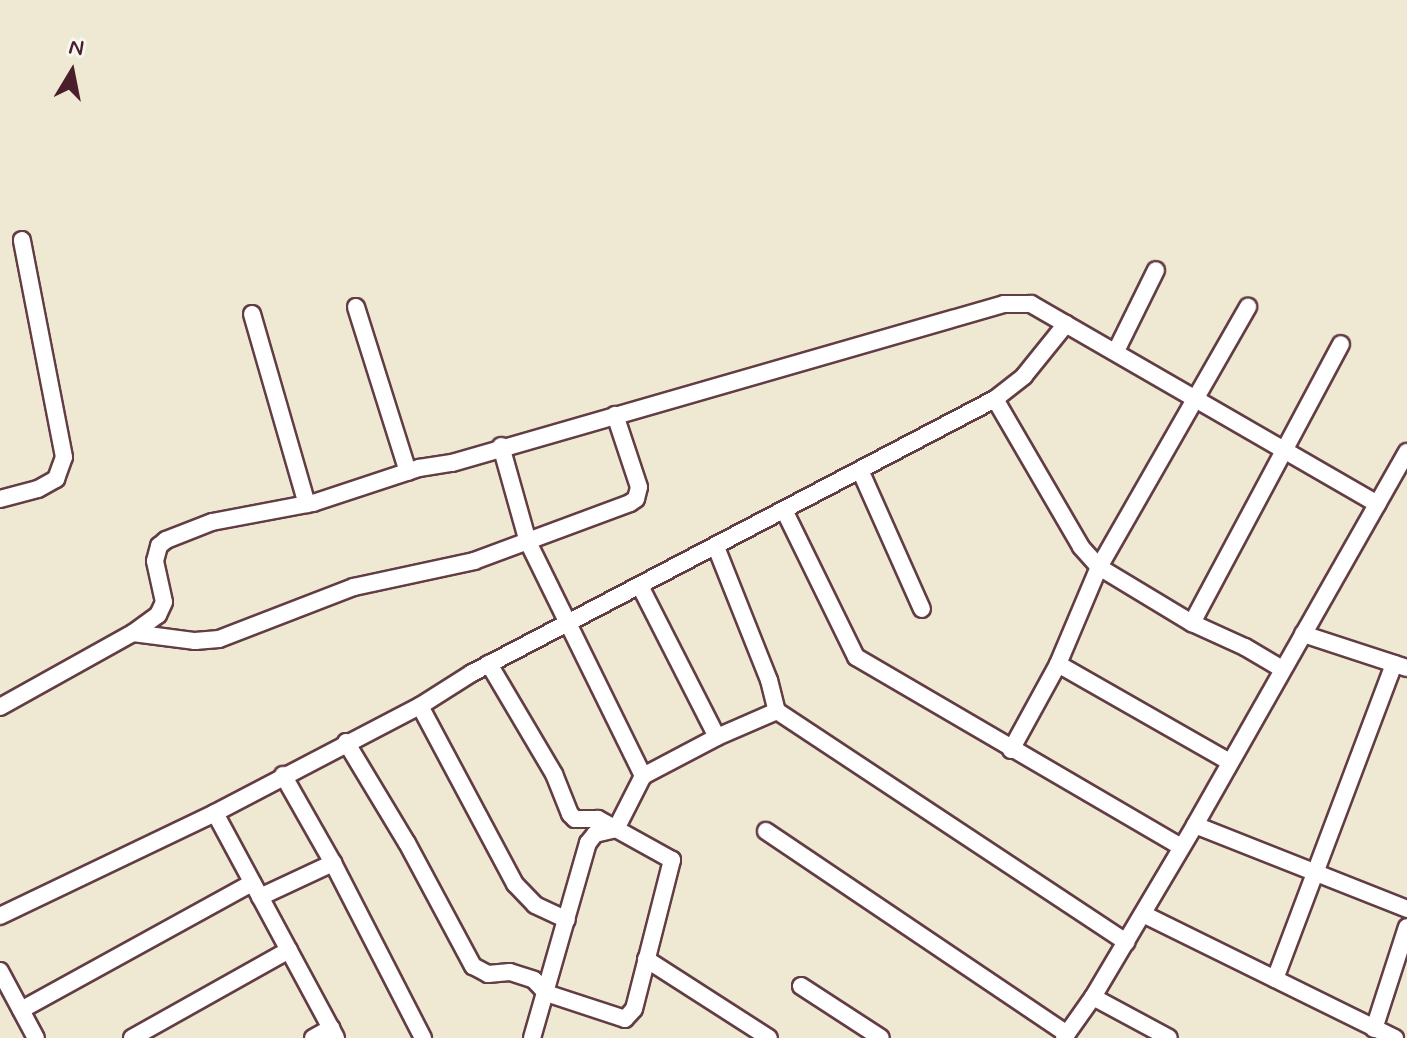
<!DOCTYPE html>
<style>
body{margin:0}
#map{position:relative;width:1407px;height:1038px;overflow:hidden;background:#efe8d2;font-family:Mynerve,sans-serif}
div>[style]{position:absolute}
.roads{filter:drop-shadow(2px 0 #633d44) drop-shadow(-2px 0 #633d44) drop-shadow(0 2px #633d44) drop-shadow(0 -2px #633d44)}
.street>*{height:16px;margin:-8px;padding:0 8px;transform-origin:8px;border-radius:8px;background:#fff}
span{translate:-50% -50%;white-space:nowrap;text-align:center;line-height:1.15;-webkit-text-stroke:8px #f6f6f2;paint-order:stroke}
.north{position:absolute;left:32px;top:32px;width:80px;height:80px;-webkit-text-stroke:6px #f6f6f2;paint-order:stroke;rotate:10deg;font-size:22px;font-weight:700;line-height:32px;text-align:center;color:#4a1f2b}
.north::after{content:'';display:block;margin:auto;width:28px;height:36px;background:#4a1f2b;clip-path:polygon(50% 0,100% 100%,50% 72%,0 100%)}
</style>
<div id="map">
<div class="roads">
<div class="street">
<div style="left:356px;top:307px;width:173px;rotate:72.5deg"></div>
<div style="left:252px;top:314px;width:198px;rotate:73.9deg"></div>
<div style="left:1116px;top:351px;width:90px;rotate:-63.7deg"></div>
<div style="left:995px;top:399px;width:171px;rotate:59.8deg"></div>
<div style="left:1081px;top:547px;width:27px;rotate:48deg"></div>
<div style="left:1099px;top:567px;width:109px;rotate:31.1deg"></div>
<div style="left:1192px;top:623px;width:58px;rotate:24.4deg"></div>
<div style="left:1245px;top:647px;width:43px;rotate:30.7deg"></div>
<div style="left:501px;top:446px;width:100px;rotate:74.3deg"></div>
<div style="left:528px;top:542px;width:261px;rotate:63.8deg"></div>
<div style="left:643px;top:776px;width:84px;rotate:-27.8deg"></div>
<div style="left:717px;top:737px;width:65px;rotate:-23.4deg"></div>
<div style="left:777px;top:711px;width:419px;rotate:33.5deg"></div>
<div style="left:860px;top:470px;width:152px;rotate:66deg"></div>
<div style="left:0;top:499px;width:39px;rotate:-15deg"></div>
<div style="left:38px;top:489px;width:21px;rotate:-29deg"></div>
<div style="left:56px;top:479px;width:23px;rotate:-70deg"></div>
<div style="left:64px;top:457px;width:221px;rotate:-101deg"></div>
<div style="left:784px;top:510px;width:164px;rotate:63.9deg"></div>
<div style="left:856px;top:657px;width:376px;rotate:30.3deg"></div>
<div style="left:716px;top:547px;width:143px;rotate:68.3deg"></div>
<div style="left:769px;top:680px;width:32px;rotate:76deg"></div>
<div style="left:640px;top:586px;width:169px;rotate:63deg"></div>
<div style="left:1192px;top:623px;width:316px;rotate:-61.9deg"></div>
<div style="left:133px;top:633px;width:63px;rotate:7.4deg"></div>
<div style="left:195px;top:641px;width:24px;rotate:-5deg"></div>
<div style="left:219px;top:639px;width:145px;rotate:-21.1deg"></div>
<div style="left:354px;top:587px;width:123px;rotate:-12.2deg"></div>
<div style="left:474px;top:561px;width:166px;rotate:-20.4deg"></div>
<div style="left:630px;top:503px;width:7px;rotate:-34deg"></div>
<div style="left:636px;top:499px;width:12px;rotate:-76deg"></div>
<div style="left:639px;top:487px;width:76px;rotate:-108.4deg"></div>
<div style="left:1303px;top:634px;width:109px;rotate:18.1deg"></div>
<div style="left:1058px;top:664px;width:198px;rotate:29.7deg"></div>
<div style="left:420px;top:706px;width:202px;rotate:61.9deg"></div>
<div style="left:515px;top:884px;width:29px;rotate:46deg"></div>
<div style="left:535px;top:905px;width:35px;rotate:25deg"></div>
<div style="left:0;top:707px;width:152px;rotate:-29.1deg"></div>
<div style="left:133px;top:633px;width:31px;rotate:-36deg"></div>
<div style="left:158px;top:615px;width:14px;rotate:-65deg"></div>
<div style="left:164px;top:602px;width:42px;rotate:-102.4deg"></div>
<div style="left:155px;top:561px;width:16px;rotate:-75deg"></div>
<div style="left:159px;top:546px;width:9px;rotate:-41deg"></div>
<div style="left:166px;top:540px;width:49px;rotate:-21.4deg"></div>
<div style="left:212px;top:522px;width:103px;rotate:-10.7deg"></div>
<div style="left:313px;top:503px;width:112px;rotate:-18.3deg"></div>
<div style="left:419px;top:468px;width:33px;rotate:-9deg"></div>
<div style="left:452px;top:463px;width:574px;rotate:-16.07deg"></div>
<div style="left:1004px;top:304px;width:27px"></div>
<div style="left:1031px;top:304px;width:400px;rotate:30deg"></div>
<div style="left:346px;top:742px;width:118px;rotate:58.9deg"></div>
<div style="left:407px;top:843px;width:140px;rotate:61.8deg"></div>
<div style="left:473px;top:966px;width:17px;rotate:28deg"></div>
<div style="left:488px;top:974px;width:22px;rotate:-5deg"></div>
<div style="left:510px;top:972px;width:25px;rotate:18deg"></div>
<div style="left:534px;top:980px;width:18px;rotate:47deg"></div>
<div style="left:546px;top:993px;width:83px;rotate:18.2deg"></div>
<div style="left:625px;top:1019px;width:13px;rotate:-48deg"></div>
<div style="left:634px;top:1009px;width:154px;rotate:-75.7deg"></div>
<div style="left:672px;top:860px;width:85px;rotate:-151deg"></div>
<div style="left:598px;top:819px;width:23px;rotate:180deg"></div>
<div style="left:575px;top:819px;width:7px;rotate:-135deg"></div>
<div style="left:570px;top:814px;width:43px;rotate:-111.8deg"></div>
<div style="left:554px;top:774px;width:128px;rotate:-120.6deg"></div>
<div style="left:1011px;top:750px;width:98px;rotate:-61.3deg"></div>
<div style="left:1058px;top:664px;width:105px;rotate:-67.1deg"></div>
<div style="left:1099px;top:567px;width:300px;rotate:-60.2deg"></div>
<div style="left:283px;top:775px;width:101px;rotate:60.4deg"></div>
<div style="left:333px;top:863px;width:197px;rotate:62.8deg"></div>
<div style="left:215px;top:813px;width:255px;rotate:61.7deg"></div>
<div style="left:1195px;top:825px;width:228px;rotate:21.6deg"></div>
<div style="left:766px;top:831px;width:363px;rotate:34deg"></div>
<div style="left:260px;top:897px;width:81px;rotate:-25deg"></div>
<div style="left:1143px;top:914px;width:281px;rotate:26.2deg"></div>
<div style="left:0;top:916px;width:238px;rotate:-25.6deg"></div>
<div style="left:215px;top:813px;width:231px;rotate:-27.6deg"></div>
<div style="left:420px;top:706px;width:62px;rotate:-32.4deg"></div>
<div style="left:472px;top:673px;width:590px;rotate:-27.65deg"></div>
<div style="left:995px;top:399px;width:37px;rotate:-38deg"></div>
<div style="left:1024px;top:376px;width:67px;rotate:-51.1deg"></div>
<div style="left:646px;top:959px;width:146px;rotate:32.7deg"></div>
<div style="left:0;top:971px;width:76px;rotate:61.8deg"></div>
<div style="left:1275px;top:979px;width:337px;rotate:-69.3deg"></div>
<div style="left:801px;top:986px;width:95px;rotate:33deg"></div>
<div style="left:1093px;top:997px;width:86px;rotate:28.3deg"></div>
<div style="left:21px;top:1010px;width:264px;rotate:-28.8deg"></div>
<div style="left:1374px;top:1029px;width:107px;rotate:-72.1deg"></div>
<div style="left:132px;top:1038px;width:180px;rotate:-29.3deg"></div>
<div style="left:313px;top:1038px;width:21px;rotate:-29deg"></div>
<div style="left:532px;top:1038px;width:203px;rotate:-74deg"></div>
<div style="left:588px;top:843px;width:11px;rotate:-52deg"></div>
<div style="left:595px;top:834px;width:22px;rotate:-13deg"></div>
<div style="left:616px;top:829px;width:59px;rotate:-63deg"></div>
<div style="left:1064px;top:1038px;width:50px;rotate:-54.7deg"></div>
<div style="left:1093px;top:997px;width:200px;rotate:-59.3deg"></div>
<div style="left:1195px;top:825px;width:429px;rotate:-60.4deg"></div>
</div>
</div>
<div class="north">N</div>
</div>
